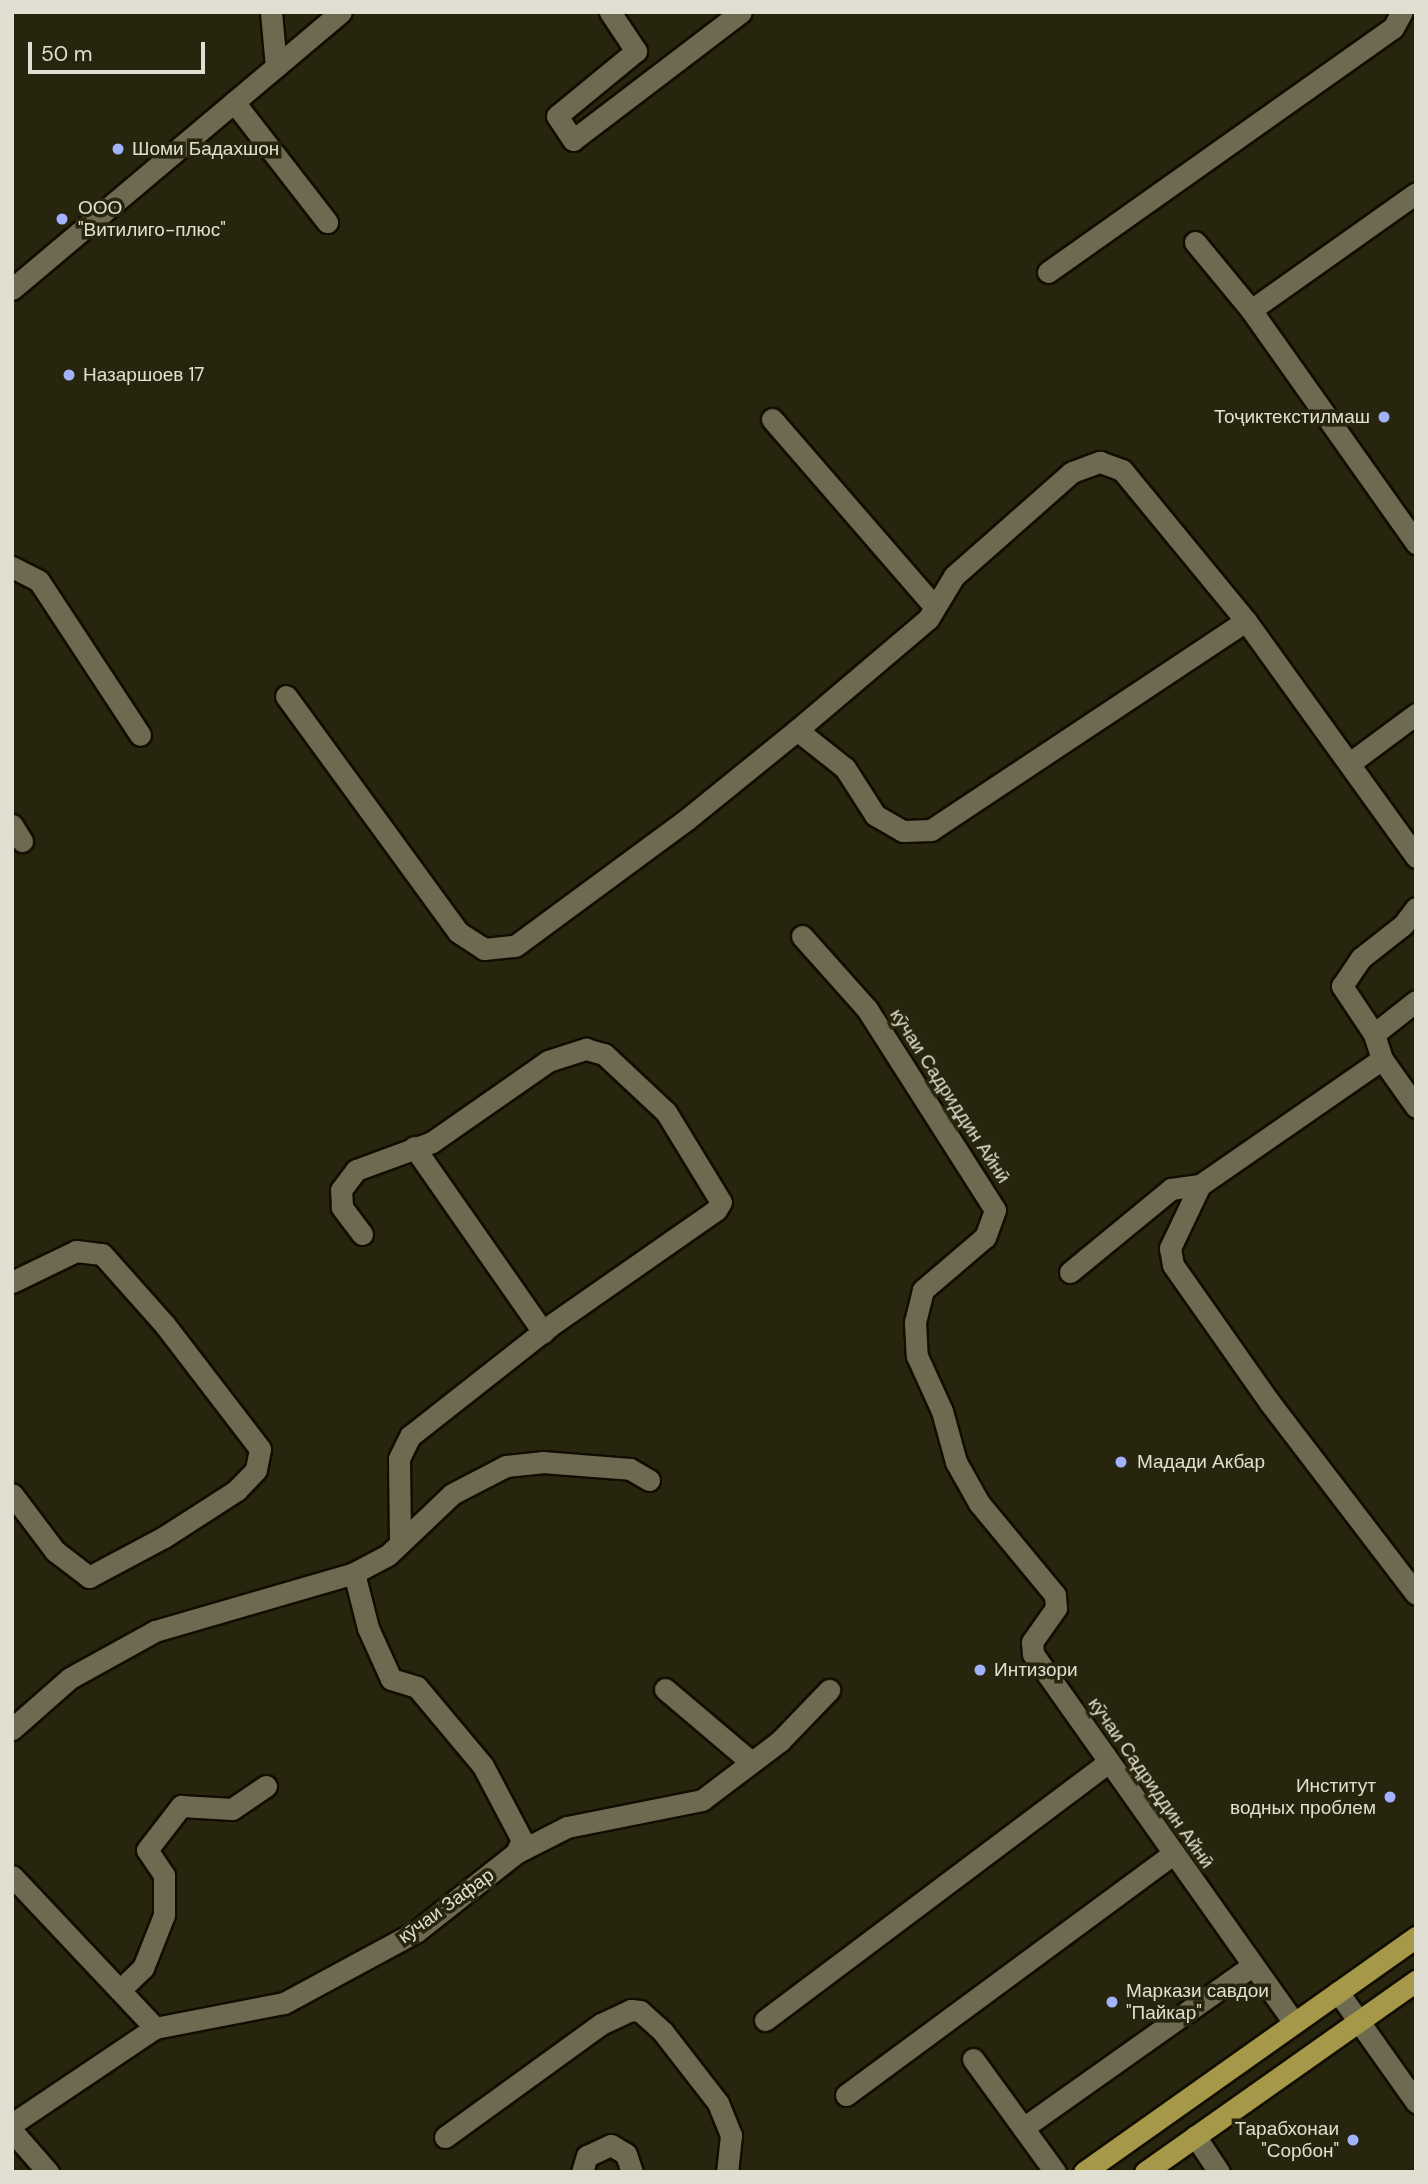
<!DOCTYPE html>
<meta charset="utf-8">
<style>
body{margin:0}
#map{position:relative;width:1428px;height:2184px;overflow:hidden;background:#28250e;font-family:"DM Sans",sans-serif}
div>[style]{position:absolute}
.roads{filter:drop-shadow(2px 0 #110d00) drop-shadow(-2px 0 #110d00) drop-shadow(0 2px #110d00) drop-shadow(0 -2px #110d00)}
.minor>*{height:21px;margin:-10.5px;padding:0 10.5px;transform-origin:10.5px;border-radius:10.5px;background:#6e6a51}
.highway>*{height:21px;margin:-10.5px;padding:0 10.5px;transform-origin:10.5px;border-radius:10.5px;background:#a59848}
.dots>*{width:19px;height:19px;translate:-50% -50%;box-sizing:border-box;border:4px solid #28250e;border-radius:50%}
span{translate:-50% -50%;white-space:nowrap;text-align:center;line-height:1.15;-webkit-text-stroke:7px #28250e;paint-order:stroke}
.poi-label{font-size:19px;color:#e1dfd1}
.left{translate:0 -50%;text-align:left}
.right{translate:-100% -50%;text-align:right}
.street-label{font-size:19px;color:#e1dfd1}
.frame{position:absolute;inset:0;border:14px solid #e1dfd1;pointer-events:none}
.scale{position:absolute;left:28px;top:42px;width:177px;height:32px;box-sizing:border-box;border:4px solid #e1dfd1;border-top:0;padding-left:9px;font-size:21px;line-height:24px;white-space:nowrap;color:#e1dfd1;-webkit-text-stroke:5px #28250e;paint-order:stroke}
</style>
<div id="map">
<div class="roads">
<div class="minor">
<div style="left:271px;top:12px;width:55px;rotate:84.8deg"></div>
<div style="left:610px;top:12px;width:47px;rotate:56.3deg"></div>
<div style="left:636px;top:51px;width:102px;rotate:140.6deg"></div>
<div style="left:557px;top:116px;width:29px;rotate:56deg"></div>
<div style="left:573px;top:140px;width:211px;rotate:-37.3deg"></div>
<div style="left:234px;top:102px;width:152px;rotate:52.2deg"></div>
<div style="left:1195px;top:242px;width:88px;rotate:50.5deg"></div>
<div style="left:1251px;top:310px;width:286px;rotate:54.7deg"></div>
<div style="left:1048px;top:272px;width:423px;rotate:-35.3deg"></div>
<div style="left:1393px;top:28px;width:18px;rotate:-61deg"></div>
<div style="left:12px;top:289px;width:430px;rotate:-40.1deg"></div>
<div style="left:1251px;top:310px;width:202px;rotate:-35.3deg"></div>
<div style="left:772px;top:419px;width:246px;rotate:49.1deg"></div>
<div style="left:12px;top:567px;width:30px;rotate:27deg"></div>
<div style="left:39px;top:581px;width:184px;rotate:56.7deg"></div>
<div style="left:286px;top:696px;width:292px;rotate:53.9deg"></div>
<div style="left:458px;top:932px;width:31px;rotate:33deg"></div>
<div style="left:484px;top:949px;width:31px;rotate:-6deg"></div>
<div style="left:515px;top:946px;width:212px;rotate:-36.4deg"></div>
<div style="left:686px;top:820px;width:143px;rotate:-39deg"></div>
<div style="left:797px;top:730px;width:61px;rotate:38.4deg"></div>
<div style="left:845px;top:768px;width:56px;rotate:57.4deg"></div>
<div style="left:875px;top:815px;width:32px;rotate:30deg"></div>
<div style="left:903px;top:831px;width:28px;rotate:-2deg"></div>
<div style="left:931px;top:830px;width:378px;rotate:-33.6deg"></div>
<div style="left:797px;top:730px;width:172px;rotate:-40.3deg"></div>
<div style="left:928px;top:619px;width:50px;rotate:-58.8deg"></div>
<div style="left:954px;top:576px;width:157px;rotate:-41.4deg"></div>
<div style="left:1072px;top:472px;width:30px;rotate:-20deg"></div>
<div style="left:1100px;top:462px;width:23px;rotate:20deg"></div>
<div style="left:1122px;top:470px;width:195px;rotate:50.6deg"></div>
<div style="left:1246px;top:621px;width:291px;rotate:54.2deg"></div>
<div style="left:1350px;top:763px;width:82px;rotate:-36.6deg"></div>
<div style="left:12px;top:825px;width:19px;rotate:58deg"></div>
<div style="left:802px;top:936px;width:98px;rotate:48.3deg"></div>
<div style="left:867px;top:1009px;width:238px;rotate:57.5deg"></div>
<div style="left:995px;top:1210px;width:29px;rotate:110deg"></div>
<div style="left:985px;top:1237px;width:82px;rotate:139.5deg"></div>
<div style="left:923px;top:1290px;width:33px;rotate:104deg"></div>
<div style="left:915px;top:1322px;width:34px;rotate:87deg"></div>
<div style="left:917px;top:1356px;width:60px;rotate:65.6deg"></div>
<div style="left:942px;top:1411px;width:53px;rotate:74.6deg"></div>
<div style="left:956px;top:1462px;width:47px;rotate:60.7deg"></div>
<div style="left:979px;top:1503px;width:119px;rotate:50.4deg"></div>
<div style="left:1055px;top:1595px;width:13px;rotate:86deg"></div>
<div style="left:1056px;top:1608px;width:42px;rotate:125.2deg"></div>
<div style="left:1032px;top:1642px;width:12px;rotate:85deg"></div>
<div style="left:1033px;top:1654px;width:451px;rotate:54.7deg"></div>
<div style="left:1374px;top:1034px;width:53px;rotate:-38.2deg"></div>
<div style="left:1382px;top:1059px;width:26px;rotate:-108deg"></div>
<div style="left:1374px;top:1034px;width:58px;rotate:-123.7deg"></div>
<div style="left:1342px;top:986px;width:34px;rotate:-56deg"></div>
<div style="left:1361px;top:958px;width:53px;rotate:-38.2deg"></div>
<div style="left:1403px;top:925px;width:21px;rotate:-53deg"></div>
<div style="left:1416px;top:1107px;width:59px;rotate:-125.3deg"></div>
<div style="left:1382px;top:1059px;width:221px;rotate:145.3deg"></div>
<div style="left:1200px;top:1185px;width:70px;rotate:115.5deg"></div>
<div style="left:1170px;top:1248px;width:17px;rotate:80deg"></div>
<div style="left:1173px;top:1265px;width:169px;rotate:54.9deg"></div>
<div style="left:1270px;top:1403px;width:240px;rotate:52.6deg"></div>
<div style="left:414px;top:1147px;width:226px;rotate:55.1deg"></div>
<div style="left:362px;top:1234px;width:34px;rotate:-127deg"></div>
<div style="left:342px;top:1207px;width:17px;rotate:-93deg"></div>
<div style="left:341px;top:1190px;width:25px;rotate:-53deg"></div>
<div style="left:356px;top:1170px;width:81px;rotate:-20.2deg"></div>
<div style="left:432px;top:1142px;width:141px;rotate:-34.9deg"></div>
<div style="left:548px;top:1061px;width:40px;rotate:-18deg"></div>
<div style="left:586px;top:1049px;width:19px;rotate:16deg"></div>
<div style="left:604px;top:1054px;width:85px;rotate:43.1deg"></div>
<div style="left:666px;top:1112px;width:105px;rotate:58.6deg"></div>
<div style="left:721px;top:1202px;width:9px;rotate:122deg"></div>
<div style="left:716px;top:1210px;width:203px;rotate:145.1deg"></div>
<div style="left:550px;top:1326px;width:178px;rotate:141.8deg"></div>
<div style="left:410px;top:1436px;width:25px;rotate:116deg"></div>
<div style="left:399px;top:1459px;width:79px;rotate:89.3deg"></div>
<div style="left:1070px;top:1272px;width:131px;rotate:-39.4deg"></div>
<div style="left:1171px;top:1189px;width:29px;rotate:-8deg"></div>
<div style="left:12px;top:1282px;width:71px;rotate:-25.8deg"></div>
<div style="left:76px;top:1251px;width:26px;rotate:7deg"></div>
<div style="left:102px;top:1254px;width:95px;rotate:48.4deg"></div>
<div style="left:165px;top:1325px;width:156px;rotate:52.5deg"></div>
<div style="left:260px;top:1449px;width:21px;rotate:101deg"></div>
<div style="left:256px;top:1470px;width:28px;rotate:134deg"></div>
<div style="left:237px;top:1490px;width:87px;rotate:147.2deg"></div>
<div style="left:164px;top:1537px;width:85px;rotate:151.9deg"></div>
<div style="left:89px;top:1577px;width:43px;rotate:-142.6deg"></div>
<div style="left:55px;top:1551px;width:71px;rotate:-127deg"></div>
<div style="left:354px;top:1573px;width:57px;rotate:75.7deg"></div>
<div style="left:368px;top:1628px;width:56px;rotate:65.7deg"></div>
<div style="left:391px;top:1679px;width:27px;rotate:17deg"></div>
<div style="left:417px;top:1687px;width:103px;rotate:50.1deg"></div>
<div style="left:483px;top:1766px;width:84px;rotate:62.2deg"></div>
<div style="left:522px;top:1840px;width:14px;rotate:115deg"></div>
<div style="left:665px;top:1689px;width:113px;rotate:40.3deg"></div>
<div style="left:12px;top:1729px;width:77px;rotate:-41.3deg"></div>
<div style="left:70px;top:1678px;width:97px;rotate:-28.9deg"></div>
<div style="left:155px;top:1631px;width:207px;rotate:-16.2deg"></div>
<div style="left:354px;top:1573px;width:38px;rotate:-28deg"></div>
<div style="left:388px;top:1555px;width:88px;rotate:-43.6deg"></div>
<div style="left:452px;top:1494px;width:61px;rotate:-27.4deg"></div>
<div style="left:506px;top:1466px;width:36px;rotate:-6deg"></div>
<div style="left:542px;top:1462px;width:88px;rotate:4.5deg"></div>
<div style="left:630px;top:1469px;width:22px;rotate:30deg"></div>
<div style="left:12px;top:1876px;width:209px;rotate:46.7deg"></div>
<div style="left:120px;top:1990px;width:32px;rotate:-44deg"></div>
<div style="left:143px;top:1968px;width:57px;rotate:-68.4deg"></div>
<div style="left:164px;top:1915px;width:40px;rotate:-90deg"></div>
<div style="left:164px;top:1875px;width:30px;rotate:-124deg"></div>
<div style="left:147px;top:1850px;width:56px;rotate:-52.3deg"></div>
<div style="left:181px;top:1806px;width:51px;rotate:3.4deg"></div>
<div style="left:232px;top:1809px;width:41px;rotate:-34.1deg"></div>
<div style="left:1338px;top:1992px;width:135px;rotate:54.7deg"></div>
<div style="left:765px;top:2020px;width:429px;rotate:-36.9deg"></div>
<div style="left:973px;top:2059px;width:140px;rotate:54deg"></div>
<div style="left:846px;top:2095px;width:406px;rotate:-36.4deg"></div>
<div style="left:12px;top:2124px;width:172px;rotate:-33.9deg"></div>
<div style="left:155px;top:2028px;width:131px;rotate:-11deg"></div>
<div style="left:284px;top:2003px;width:151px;rotate:-28.4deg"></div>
<div style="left:417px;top:1931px;width:126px;rotate:-38.2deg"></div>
<div style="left:516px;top:1853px;width:57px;rotate:-27deg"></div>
<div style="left:567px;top:1827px;width:138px;rotate:-11.3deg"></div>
<div style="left:702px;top:1800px;width:98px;rotate:-37.1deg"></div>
<div style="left:780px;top:1741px;width:71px;rotate:-46.1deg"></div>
<div style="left:1023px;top:2128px;width:281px;rotate:-35.3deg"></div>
<div style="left:12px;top:2131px;width:55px;rotate:48.7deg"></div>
<div style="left:1195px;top:2136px;width:43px;rotate:56.3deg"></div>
<div style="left:445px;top:2137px;width:193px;rotate:-35.9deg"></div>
<div style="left:601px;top:2024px;width:33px;rotate:-25deg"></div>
<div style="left:631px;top:2010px;width:9px;rotate:6deg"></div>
<div style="left:640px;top:2011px;width:31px;rotate:42deg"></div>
<div style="left:663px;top:2032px;width:90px;rotate:52.2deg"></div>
<div style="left:718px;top:2103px;width:35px;rotate:68deg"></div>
<div style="left:731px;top:2135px;width:37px;rotate:96deg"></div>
<div style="left:582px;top:2172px;width:17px;rotate:-73deg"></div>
<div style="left:587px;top:2156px;width:26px;rotate:-25deg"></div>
<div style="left:611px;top:2145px;width:17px;rotate:31deg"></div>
<div style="left:626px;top:2154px;width:19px;rotate:72deg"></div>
</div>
<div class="highway">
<div style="left:1084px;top:2172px;width:407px;rotate:-35.3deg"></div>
<div style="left:1145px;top:2172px;width:332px;rotate:-35.2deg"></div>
</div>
</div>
<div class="dots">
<div style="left:118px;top:149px;background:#a1b3fd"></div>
<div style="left:62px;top:219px;background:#a1b3fd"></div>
<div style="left:69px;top:375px;background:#a1b3fd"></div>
<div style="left:1384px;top:417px;background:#a1b3fd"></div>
<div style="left:1121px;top:1462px;background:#a1b3fd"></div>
<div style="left:980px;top:1670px;background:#a1b3fd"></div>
<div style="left:1390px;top:1797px;background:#a1b3fd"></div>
<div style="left:1112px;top:2002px;background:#a1b3fd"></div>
<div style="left:1353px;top:2140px;background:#a1b3fd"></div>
</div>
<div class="poi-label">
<span class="left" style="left:132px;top:149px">Шоми Бадахшон</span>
<span class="left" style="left:78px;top:219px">ООО<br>"Витилиго-плюс"</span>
<span class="left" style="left:83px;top:375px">Назаршоев 17</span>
<span class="right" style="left:1370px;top:417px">Тоҷиктекстилмаш</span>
<span class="left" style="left:1137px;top:1462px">Мадади Акбар</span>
<span class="left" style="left:994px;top:1670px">Интизори</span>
<span class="right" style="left:1376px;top:1797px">Институт<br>водных проблем</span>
<span class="left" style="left:1126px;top:2002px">Маркази савдои<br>"Пайкар"</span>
<span class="right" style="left:1339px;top:2140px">Тарабхонаи<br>"Сорбон"</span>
</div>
<div class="street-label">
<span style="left:950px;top:1096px;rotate:57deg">кӯчаи Садриддин Айнӣ</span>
<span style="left:1151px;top:1783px;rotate:55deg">кӯчаи Садриддин Айнӣ</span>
<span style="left:446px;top:1906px;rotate:-36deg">кӯчаи Зафар</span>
</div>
<div class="frame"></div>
<div class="scale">50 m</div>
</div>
